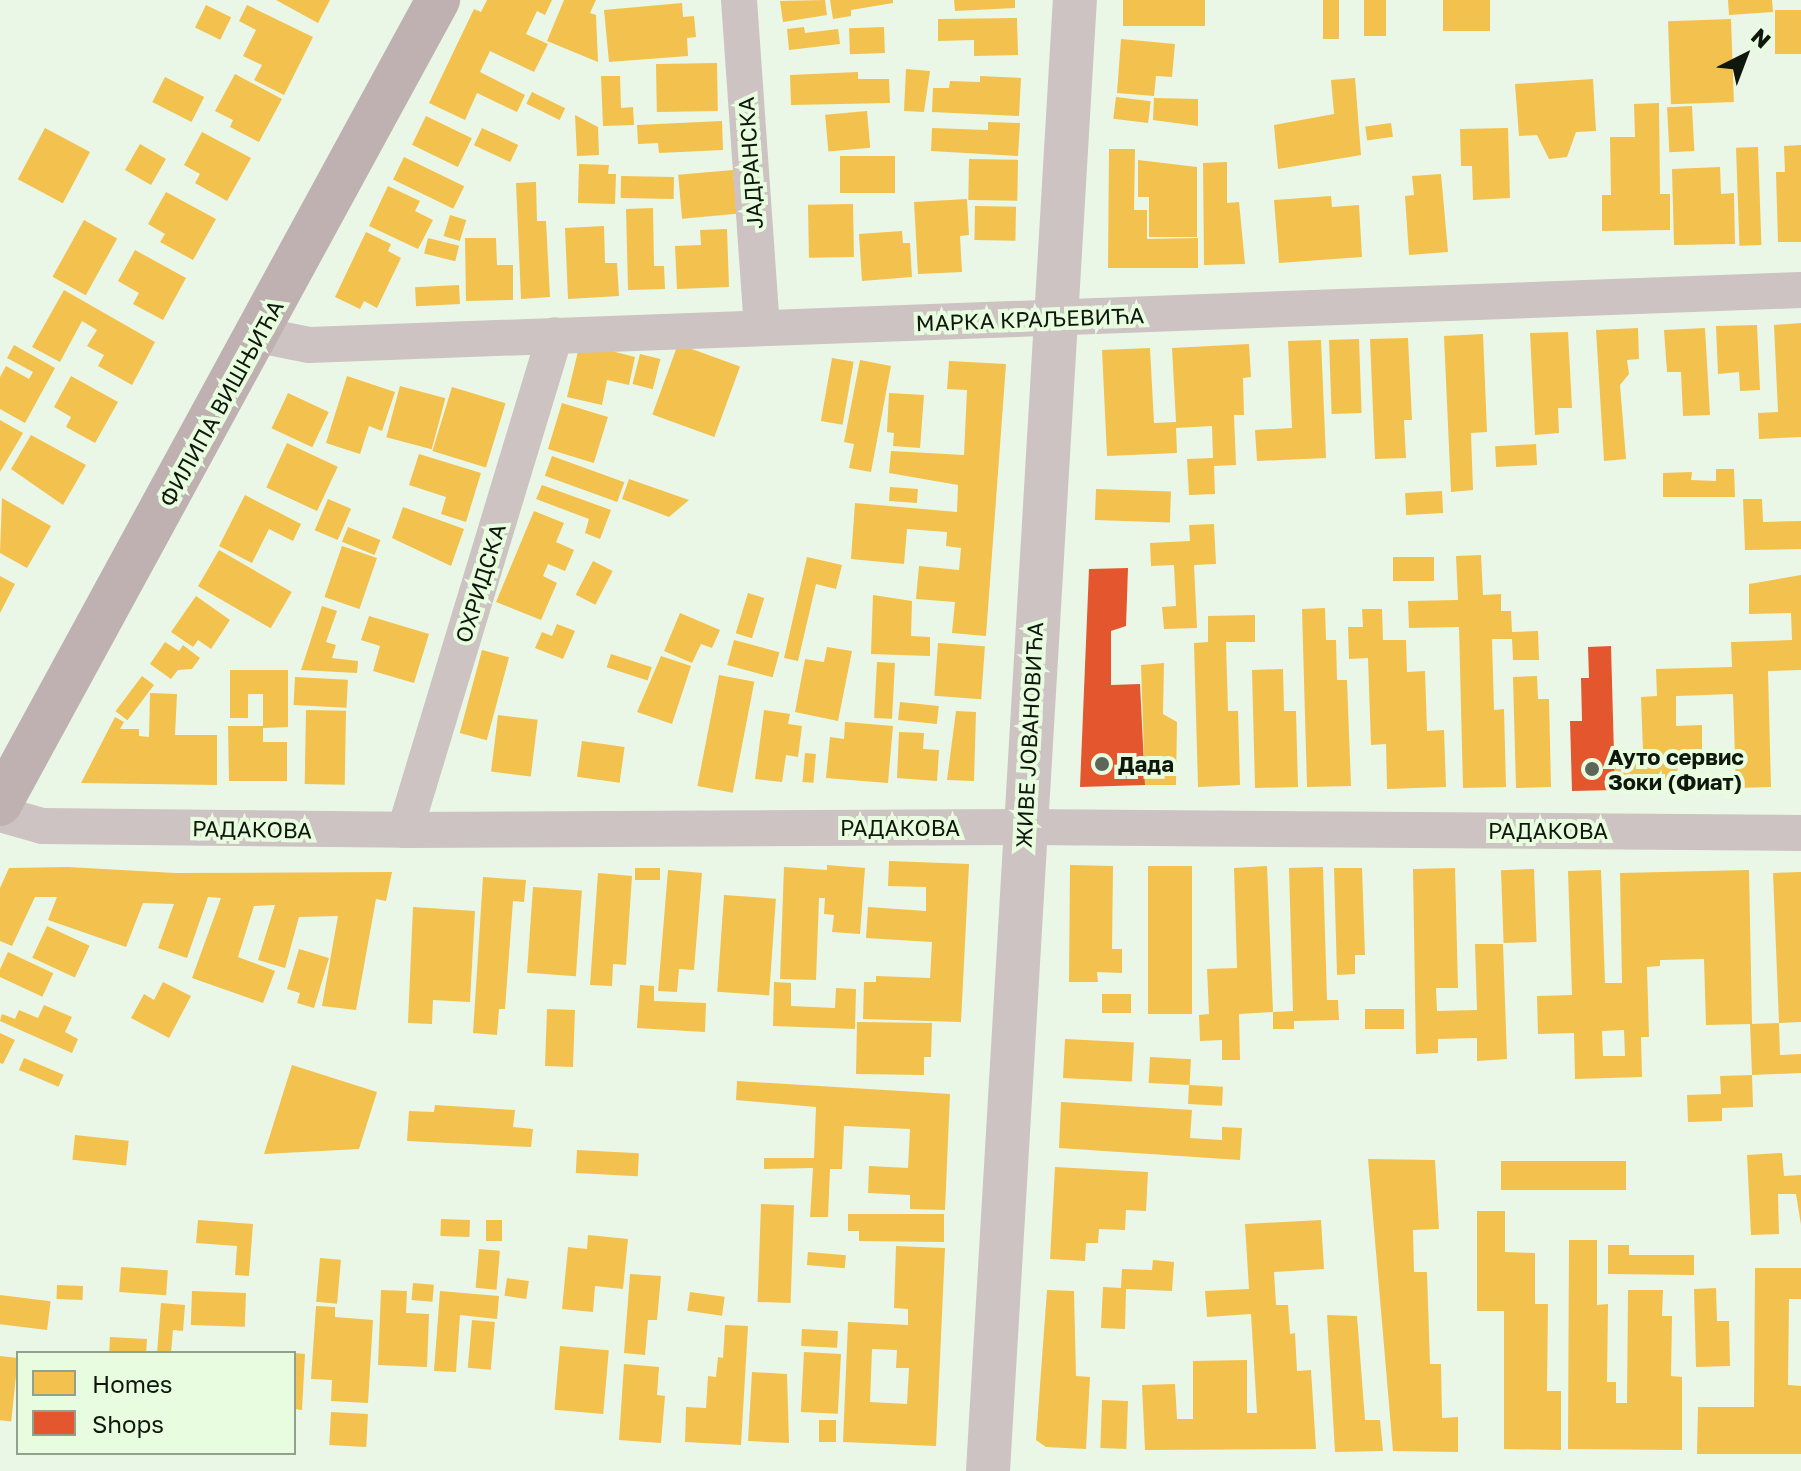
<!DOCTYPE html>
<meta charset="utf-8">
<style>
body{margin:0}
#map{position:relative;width:1801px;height:1471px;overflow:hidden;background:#ebf7e6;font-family:"Golos Text",sans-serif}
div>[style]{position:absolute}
.homes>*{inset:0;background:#f2c14e;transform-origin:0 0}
.shops>*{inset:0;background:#e4572e}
.minor>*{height:36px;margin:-18px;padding:0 18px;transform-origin:18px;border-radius:18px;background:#cdc3c2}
.tertiary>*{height:44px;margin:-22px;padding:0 22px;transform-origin:22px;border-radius:22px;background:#cdc3c2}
.primary>*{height:44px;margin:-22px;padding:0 22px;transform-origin:22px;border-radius:22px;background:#bfb1b1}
.dots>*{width:22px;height:22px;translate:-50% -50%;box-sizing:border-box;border:4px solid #e8fde0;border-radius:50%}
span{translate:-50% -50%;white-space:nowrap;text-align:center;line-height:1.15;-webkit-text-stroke:8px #e8fde0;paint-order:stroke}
.street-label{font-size:22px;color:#10180d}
.poi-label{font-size:22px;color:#10180d;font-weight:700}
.left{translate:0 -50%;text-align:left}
.legend{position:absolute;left:16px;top:1351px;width:280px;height:104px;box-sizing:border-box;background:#e8fde0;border:2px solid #92a18c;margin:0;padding:10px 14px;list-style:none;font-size:24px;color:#10180d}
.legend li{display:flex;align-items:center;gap:16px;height:40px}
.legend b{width:40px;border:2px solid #92a18c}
.north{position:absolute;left:1705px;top:16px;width:80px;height:80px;-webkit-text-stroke:6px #e8fde0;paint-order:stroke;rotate:42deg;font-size:22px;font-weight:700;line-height:32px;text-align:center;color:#10180d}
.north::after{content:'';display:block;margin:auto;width:28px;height:36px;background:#10180d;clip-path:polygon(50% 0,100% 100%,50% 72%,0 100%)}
</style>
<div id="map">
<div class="homes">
<div style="clip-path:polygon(276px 0,330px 0,318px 23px)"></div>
<div style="clip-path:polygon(487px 0,552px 0,545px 15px,537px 11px,526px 34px,548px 44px,534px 72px,490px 51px,480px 72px,525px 95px,517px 112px,477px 93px,465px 120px,429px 103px,474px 9px,481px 12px)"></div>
<div style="clip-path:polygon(564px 0,596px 0,590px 13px,596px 15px,598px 62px,547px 41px)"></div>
<div style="clip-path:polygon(825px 0,827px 15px,783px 22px,780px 1px)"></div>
<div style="clip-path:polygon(830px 0,893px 0,893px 3px,851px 10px,851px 16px,833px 19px)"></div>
<div style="clip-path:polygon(954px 0,1015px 0,1015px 8px,955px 11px)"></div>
<div style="left:1123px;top:0;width:82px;height:26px"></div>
<div style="left:1323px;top:0;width:16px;height:39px"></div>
<div style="left:1364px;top:0;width:22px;height:36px"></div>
<div style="left:1443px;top:0;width:47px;height:31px"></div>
<div style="clip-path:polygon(1728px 0,1772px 0,1773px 12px,1729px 15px)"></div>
<div style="clip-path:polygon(682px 3px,683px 17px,694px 16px,696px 37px,687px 38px,688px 56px,609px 62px,604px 10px)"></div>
<div style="left:206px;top:5px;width:28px;height:25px;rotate:26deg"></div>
<div style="clip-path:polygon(247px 5px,313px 37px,284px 95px,254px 80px,262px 65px,243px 56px,256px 30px,239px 21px)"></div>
<div style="left:1801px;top:10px;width:44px;height:26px;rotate:90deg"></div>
<div style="clip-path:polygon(1017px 18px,1018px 55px,974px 56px,974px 40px,938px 41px,938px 19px)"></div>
<div style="left:1731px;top:19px;width:83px;height:63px;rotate:88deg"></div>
<div style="clip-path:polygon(804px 27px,805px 33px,838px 29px,840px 44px,789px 50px,787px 29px)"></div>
<div style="left:884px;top:27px;width:26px;height:35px;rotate:88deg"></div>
<div style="clip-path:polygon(1121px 39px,1175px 44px,1172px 77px,1156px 76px,1154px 96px,1117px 93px)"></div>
<div style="left:717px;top:63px;width:48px;height:61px;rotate:89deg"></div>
<div style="clip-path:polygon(906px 69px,930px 71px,924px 112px,904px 111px)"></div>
<div style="clip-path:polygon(858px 72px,858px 79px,889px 79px,890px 103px,791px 105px,790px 75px)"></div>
<div style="clip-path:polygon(235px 74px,282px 99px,259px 142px,230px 127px,233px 120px,215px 111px)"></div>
<div style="clip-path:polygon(601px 76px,620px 76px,621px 108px,633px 107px,634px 125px,603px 126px)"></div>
<div style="clip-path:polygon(980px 76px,1021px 78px,1019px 116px,932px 112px,933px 88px,949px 88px,950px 81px,980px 82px)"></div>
<div style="left:165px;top:77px;width:44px;height:28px;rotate:27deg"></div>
<div style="clip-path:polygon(1355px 78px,1361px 155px,1278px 169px,1274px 125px,1334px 114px,1331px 80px)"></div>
<div style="clip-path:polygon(1593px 79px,1596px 131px,1576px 132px,1567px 157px,1549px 159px,1537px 135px,1519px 136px,1515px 84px)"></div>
<div style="left:532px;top:92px;width:37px;height:13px;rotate:26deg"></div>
<div style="left:1116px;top:97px;width:35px;height:22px;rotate:7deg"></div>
<div style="clip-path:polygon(1154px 98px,1198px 99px,1198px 126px,1153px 120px)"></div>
<div style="clip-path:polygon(1659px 103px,1660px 194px,1670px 194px,1670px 230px,1602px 231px,1602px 195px,1611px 195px,1610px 137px,1635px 137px,1634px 104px)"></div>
<div style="left:1692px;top:106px;width:45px;height:25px;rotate:87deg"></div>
<div style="left:867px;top:111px;width:37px;height:42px;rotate:85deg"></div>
<div style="clip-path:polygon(575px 115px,598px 127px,599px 155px,577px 156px)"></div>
<div style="left:426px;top:116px;width:51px;height:32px;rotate:26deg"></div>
<div style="clip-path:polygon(722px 121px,723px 150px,659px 153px,658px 143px,638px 144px,637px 125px)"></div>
<div style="clip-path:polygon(988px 122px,1020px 123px,1018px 156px,931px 151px,932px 128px,988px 130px)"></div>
<div style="left:1391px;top:123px;width:14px;height:26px;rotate:82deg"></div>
<div style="left:45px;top:128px;width:51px;height:58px;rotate:28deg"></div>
<div style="left:482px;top:128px;width:40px;height:19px;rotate:25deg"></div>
<div style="clip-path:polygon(1508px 128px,1510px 198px,1473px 200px,1472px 166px,1461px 166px,1460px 129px)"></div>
<div style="clip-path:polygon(202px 132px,251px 158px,227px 201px,195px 183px,200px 174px,184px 165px)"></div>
<div style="left:140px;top:144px;width:30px;height:30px;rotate:30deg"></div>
<div style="clip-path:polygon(1801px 145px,1801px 242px,1778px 242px,1776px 172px,1785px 172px,1784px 146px)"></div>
<div style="left:1758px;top:147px;width:98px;height:22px;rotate:88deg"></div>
<div style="clip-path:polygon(1109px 149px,1135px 149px,1134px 210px,1147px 210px,1147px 239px,1198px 238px,1198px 268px,1108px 268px)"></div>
<div style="left:840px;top:156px;width:55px;height:37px"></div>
<div style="left:404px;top:157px;width:67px;height:25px;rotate:26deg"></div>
<div style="left:969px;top:159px;width:49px;height:41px;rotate:1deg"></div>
<div style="clip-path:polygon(1138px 160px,1197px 167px,1197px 237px,1149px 237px,1149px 197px,1138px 197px)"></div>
<div style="clip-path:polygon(1227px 162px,1227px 203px,1239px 202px,1245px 264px,1204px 265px,1203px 163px)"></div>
<div style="clip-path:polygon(579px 164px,609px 165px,608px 174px,616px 174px,615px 204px,578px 203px)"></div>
<div style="clip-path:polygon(1720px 167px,1721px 194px,1734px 193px,1735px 244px,1674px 245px,1672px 169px)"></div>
<div style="left:733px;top:170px;width:44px;height:55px;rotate:85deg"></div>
<div style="clip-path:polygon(1441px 174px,1448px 252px,1409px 255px,1405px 196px,1414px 195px,1412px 176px)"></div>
<div style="left:621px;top:176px;width:53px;height:22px;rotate:1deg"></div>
<div style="clip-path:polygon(536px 182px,537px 221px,546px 221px,550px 297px,521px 299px,516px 183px)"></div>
<div style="clip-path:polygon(388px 186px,420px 201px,415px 211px,433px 220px,418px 249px,369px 226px)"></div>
<div style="clip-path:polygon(166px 192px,216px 219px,193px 260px,160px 242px,165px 234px,148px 224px)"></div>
<div style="clip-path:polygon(1331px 196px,1332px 207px,1359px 205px,1362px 257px,1279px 263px,1274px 200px)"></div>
<div style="clip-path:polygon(967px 199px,969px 235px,960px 236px,962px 272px,918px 274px,914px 202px)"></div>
<div style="left:853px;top:204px;width:53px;height:45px;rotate:89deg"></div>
<div style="left:975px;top:206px;width:41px;height:34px;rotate:1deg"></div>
<div style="clip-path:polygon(653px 208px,654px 266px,664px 266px,665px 289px,628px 290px,626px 209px)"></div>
<div style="left:450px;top:215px;width:17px;height:22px;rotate:17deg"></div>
<div style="left:84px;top:220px;width:38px;height:65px;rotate:29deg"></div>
<div style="clip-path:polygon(604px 226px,605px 263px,617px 263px,619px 296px,568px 299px,565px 228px)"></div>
<div style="clip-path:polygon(727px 229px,729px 287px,677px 289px,675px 246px,701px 245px,700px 230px)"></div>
<div style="clip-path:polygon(902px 231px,903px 243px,910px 243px,912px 277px,862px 281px,859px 234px)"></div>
<div style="clip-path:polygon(366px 232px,391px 244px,388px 251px,401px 258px,377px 308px,364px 301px,360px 309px,335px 297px)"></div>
<div style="left:428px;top:238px;width:32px;height:16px;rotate:14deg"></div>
<div style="clip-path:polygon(465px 238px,496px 238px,497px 265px,513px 265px,513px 300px,466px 301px)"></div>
<div style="clip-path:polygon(135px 250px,186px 278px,163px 320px,133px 304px,139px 293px,118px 281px)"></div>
<div style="left:459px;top:285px;width:19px;height:44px;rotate:87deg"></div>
<div style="clip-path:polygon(64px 290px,155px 342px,132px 385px,98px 366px,104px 355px,87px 346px,97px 330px,82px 321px,60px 362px,32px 347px)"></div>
<div style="clip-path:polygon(1801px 323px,1801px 437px,1759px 439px,1758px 413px,1778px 412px,1774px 325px)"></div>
<div style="clip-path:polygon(1757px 325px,1760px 390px,1740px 391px,1739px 372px,1718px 374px,1716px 326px)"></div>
<div style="clip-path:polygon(1638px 328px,1639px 359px,1627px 360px,1629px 374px,1620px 385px,1626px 459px,1604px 461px,1596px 330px)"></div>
<div style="clip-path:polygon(1705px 328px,1710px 415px,1683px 416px,1681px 372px,1667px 372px,1664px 330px)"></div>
<div style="clip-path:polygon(1568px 332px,1572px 408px,1558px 408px,1559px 433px,1535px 435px,1530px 333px)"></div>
<div style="clip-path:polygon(1483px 334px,1487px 432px,1471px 433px,1473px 490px,1451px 492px,1444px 336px)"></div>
<div style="clip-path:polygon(1408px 338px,1412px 420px,1404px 420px,1406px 458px,1375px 459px,1370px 339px)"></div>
<div style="left:1359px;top:339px;width:74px;height:30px;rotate:88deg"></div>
<div style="clip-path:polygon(1321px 340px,1326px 458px,1257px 461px,1255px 430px,1292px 428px,1288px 341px)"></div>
<div style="clip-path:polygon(580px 343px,635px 357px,629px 385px,607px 380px,602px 405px,567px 397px)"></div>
<div style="left:678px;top:344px;width:66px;height:75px;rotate:20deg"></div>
<div style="clip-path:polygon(1249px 344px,1251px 377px,1243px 378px,1244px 415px,1234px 415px,1236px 465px,1214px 466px,1215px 494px,1189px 495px,1187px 459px,1213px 458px,1212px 426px,1176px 428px,1177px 453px,1107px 456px,1102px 350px,1150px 348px,1154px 423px,1176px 422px,1172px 348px)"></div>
<div style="clip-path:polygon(14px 345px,55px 368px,25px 423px,0 409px,0 377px,6px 366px,29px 379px,33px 372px,7px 358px)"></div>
<div style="left:640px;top:354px;width:21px;height:31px;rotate:14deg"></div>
<div style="left:832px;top:358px;width:22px;height:64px;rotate:10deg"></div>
<div style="clip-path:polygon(860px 360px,891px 366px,871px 472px,849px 468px,854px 444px,844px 442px)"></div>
<div style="clip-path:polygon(949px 361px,1006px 364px,986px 636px,952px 633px,955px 602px,916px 599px,919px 566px,959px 570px,961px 548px,946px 546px,947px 532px,907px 529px,904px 564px,851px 559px,855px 503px,957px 512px,958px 485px,889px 473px,891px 451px,964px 455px,967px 390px,947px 389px)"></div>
<div style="clip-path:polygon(71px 376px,118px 402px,95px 443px,66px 427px,71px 417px,54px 407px)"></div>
<div style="clip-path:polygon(347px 376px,395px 392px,382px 431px,369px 426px,360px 454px,326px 443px)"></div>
<div style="left:400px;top:386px;width:47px;height:53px;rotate:15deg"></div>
<div style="left:452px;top:387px;width:56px;height:67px;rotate:17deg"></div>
<div style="left:288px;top:393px;width:45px;height:39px;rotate:25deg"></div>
<div style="clip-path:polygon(889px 393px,924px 395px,920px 448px,893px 446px,894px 433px,887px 432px)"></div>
<div style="left:562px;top:403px;width:48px;height:48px;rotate:17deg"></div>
<div style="clip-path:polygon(0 420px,23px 433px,0 472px)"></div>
<div style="clip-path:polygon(31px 435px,86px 465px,63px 505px,11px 469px)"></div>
<div style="left:287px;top:443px;width:56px;height:49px;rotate:25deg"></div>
<div style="left:1536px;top:444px;width:21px;height:41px;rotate:87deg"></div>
<div style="clip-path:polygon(419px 454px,481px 473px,466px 522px,441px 514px,446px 497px,409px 485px)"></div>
<div style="left:552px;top:456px;width:77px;height:21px;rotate:20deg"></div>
<div style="clip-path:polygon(1716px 469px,1734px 469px,1735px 497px,1663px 497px,1663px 473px,1692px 472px,1691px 480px,1716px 481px)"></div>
<div style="clip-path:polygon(629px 479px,689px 500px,669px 517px,622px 499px)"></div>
<div style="clip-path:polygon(542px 485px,611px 510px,600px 539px,585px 533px,589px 519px,536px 499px)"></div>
<div style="left:890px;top:487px;width:28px;height:14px;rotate:4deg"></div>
<div style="left:1096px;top:489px;width:75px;height:31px;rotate:2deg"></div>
<div style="left:1442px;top:491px;width:22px;height:37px;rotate:87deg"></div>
<div style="clip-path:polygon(245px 495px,301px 524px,293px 541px,269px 529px,252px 563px,219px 546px)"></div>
<div style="clip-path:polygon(2px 498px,51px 526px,27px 568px,0 553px)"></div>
<div style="left:328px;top:499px;width:25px;height:34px;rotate:23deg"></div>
<div style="clip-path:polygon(1743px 499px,1762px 499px,1763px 522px,1801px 521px,1801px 549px,1745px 550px)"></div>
<div style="clip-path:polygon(403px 507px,464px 529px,451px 566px,392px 538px)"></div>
<div style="clip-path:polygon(534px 511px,564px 523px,556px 542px,574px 550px,565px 571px,548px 564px,543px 576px,557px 583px,541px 620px,496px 602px)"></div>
<div style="clip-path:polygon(1214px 524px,1216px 564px,1194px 565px,1197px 628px,1164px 629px,1162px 607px,1176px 606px,1174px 565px,1151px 566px,1150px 543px,1190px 541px,1189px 525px)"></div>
<div style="left:348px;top:527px;width:35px;height:16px;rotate:22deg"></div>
<div style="left:342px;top:546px;width:37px;height:54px;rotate:19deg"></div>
<div style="left:219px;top:550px;width:84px;height:42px;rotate:30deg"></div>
<div style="clip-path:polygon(1481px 555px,1483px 595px,1501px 594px,1501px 611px,1511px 611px,1512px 632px,1538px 631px,1539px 660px,1513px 660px,1512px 639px,1492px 639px,1494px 710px,1504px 709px,1506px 787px,1463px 788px,1459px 627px,1409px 628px,1408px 601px,1458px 600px,1456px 556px)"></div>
<div style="clip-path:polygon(807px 557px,842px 565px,836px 589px,816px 584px,798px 661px,784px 658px)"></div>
<div style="left:1434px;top:557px;width:24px;height:41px;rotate:90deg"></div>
<div style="left:593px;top:561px;width:22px;height:38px;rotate:27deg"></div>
<div style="clip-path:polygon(1801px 575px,1801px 670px,1768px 671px,1771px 787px,1736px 788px,1733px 694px,1676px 696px,1676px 726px,1702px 725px,1702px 752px,1677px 752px,1678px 788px,1615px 790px,1614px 752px,1643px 751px,1641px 697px,1657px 696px,1656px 669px,1732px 667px,1731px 642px,1792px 640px,1791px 613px,1749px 614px,1749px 584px)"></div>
<div style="clip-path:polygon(0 576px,15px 584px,0 613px)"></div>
<div style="left:748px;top:593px;width:17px;height:42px;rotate:17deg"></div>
<div style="clip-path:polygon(873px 595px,912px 601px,911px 636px,930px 637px,930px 656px,871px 654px)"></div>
<div style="clip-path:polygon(196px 596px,230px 620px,211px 649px,198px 640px,193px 647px,171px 632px)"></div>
<div style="clip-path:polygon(322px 606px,337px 611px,326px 642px,336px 645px,332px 658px,358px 661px,357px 673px,301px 670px)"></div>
<div style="clip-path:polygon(1325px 608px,1326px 640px,1336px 640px,1337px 680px,1347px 680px,1351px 786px,1307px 787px,1302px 609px)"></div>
<div style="clip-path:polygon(1362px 609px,1382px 609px,1383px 640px,1406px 640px,1407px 672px,1425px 671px,1427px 731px,1444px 730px,1446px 787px,1387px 789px,1386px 744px,1371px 745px,1368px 658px,1349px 659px,1348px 627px,1363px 627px)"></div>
<div style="clip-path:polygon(680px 613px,720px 630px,712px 648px,701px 644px,692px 663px,664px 651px)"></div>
<div style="clip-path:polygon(1255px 615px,1255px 642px,1226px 642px,1228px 711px,1238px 711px,1240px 785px,1198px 787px,1194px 643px,1208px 642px,1208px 616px)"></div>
<div style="clip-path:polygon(369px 616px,429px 634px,414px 683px,373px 671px,380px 646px,361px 640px)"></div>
<div style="clip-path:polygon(557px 624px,575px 631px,563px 659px,535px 648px,542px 632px,552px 636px)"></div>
<div style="left:734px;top:640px;width:47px;height:26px;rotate:15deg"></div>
<div style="clip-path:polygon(165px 642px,179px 651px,183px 645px,200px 658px,192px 669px,178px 670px,171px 679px,150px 664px)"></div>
<div style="left:938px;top:643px;width:47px;height:53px;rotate:4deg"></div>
<div style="clip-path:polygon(827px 647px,852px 651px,838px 721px,795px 712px,805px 659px,824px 662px)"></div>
<div style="left:482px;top:650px;width:28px;height:86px;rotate:15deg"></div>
<div style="left:611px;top:654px;width:43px;height:14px;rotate:18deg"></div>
<div style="clip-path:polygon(661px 656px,691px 666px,672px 724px,637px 712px)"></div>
<div style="left:877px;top:662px;width:18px;height:56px;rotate:3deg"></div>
<div style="clip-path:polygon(1164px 663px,1163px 714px,1177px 722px,1176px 785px,1145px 785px,1141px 665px)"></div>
<div style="clip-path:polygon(1283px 669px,1284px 711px,1296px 711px,1298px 787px,1255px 788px,1252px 670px)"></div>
<div style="clip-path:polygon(230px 670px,288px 670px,288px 727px,263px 728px,263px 694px,248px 694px,248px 718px,230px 718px)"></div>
<div style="left:719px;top:675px;width:36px;height:113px;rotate:11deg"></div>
<div style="left:142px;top:676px;width:15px;height:44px;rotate:37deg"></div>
<div style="clip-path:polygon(1537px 676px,1538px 699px,1549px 699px,1551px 787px,1516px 788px,1513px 677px)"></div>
<div style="left:295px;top:677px;width:53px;height:28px;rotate:3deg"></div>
<div style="clip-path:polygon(150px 693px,177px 694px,175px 735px,217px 735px,217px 785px,81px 783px,115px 717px,124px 722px,120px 729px,139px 729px,139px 736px,149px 737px)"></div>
<div style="left:900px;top:702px;width:39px;height:18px;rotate:6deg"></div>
<div style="left:306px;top:710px;width:40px;height:74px;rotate:1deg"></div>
<div style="clip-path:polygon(764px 710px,790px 714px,788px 724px,802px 726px,798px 757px,786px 755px,782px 782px,755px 779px)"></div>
<div style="clip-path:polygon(956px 711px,976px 712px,974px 781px,947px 780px)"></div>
<div style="left:498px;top:715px;width:40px;height:57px;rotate:7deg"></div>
<div style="clip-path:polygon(845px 722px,893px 726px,888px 783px,826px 778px,830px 737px,844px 739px)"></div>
<div style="clip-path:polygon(228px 726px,263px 726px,263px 742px,287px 742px,287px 781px,229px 781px)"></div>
<div style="clip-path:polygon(899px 732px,924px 733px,923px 749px,939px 750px,937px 781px,897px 778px)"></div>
<div style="left:582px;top:741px;width:43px;height:36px;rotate:8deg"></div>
<div style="left:805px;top:753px;width:11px;height:29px;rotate:5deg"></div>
<div style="clip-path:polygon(889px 861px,969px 864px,961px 1022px,863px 1019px,864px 982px,876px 982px,876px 976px,930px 978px,932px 942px,866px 938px,868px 907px,926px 911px,926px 887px,888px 886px)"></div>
<div style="clip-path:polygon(827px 865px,865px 868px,860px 934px,832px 932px,834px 915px,824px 914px,825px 898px,819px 898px,816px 980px,780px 979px,784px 867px,827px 870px)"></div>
<div style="clip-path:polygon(1070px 865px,1113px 866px,1112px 949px,1122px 949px,1122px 973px,1097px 972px,1098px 982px,1069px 982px)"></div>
<div style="left:1148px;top:866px;width:44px;height:148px"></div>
<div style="clip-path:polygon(1267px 866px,1273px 1012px,1239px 1014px,1240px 1060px,1222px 1060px,1222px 1040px,1200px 1041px,1199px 1015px,1209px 1014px,1207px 969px,1237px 968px,1234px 868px)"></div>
<div style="clip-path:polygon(68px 867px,175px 873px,392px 872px,386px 901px,376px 899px,356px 1010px,322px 1006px,338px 916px,299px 917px,285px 968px,258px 960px,275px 905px,254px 906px,238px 957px,275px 971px,263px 1003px,192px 978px,221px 898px,208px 897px,187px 958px,158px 948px,174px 904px,143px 903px,126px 947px,48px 920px,57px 897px,35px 897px,12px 946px,0 941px,0 888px,9px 868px)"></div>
<div style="clip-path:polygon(1323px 867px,1327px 1000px,1338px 1000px,1339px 1020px,1294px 1021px,1294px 1029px,1273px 1029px,1273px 1012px,1293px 1011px,1289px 868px)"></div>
<div style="left:635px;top:868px;width:25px;height:12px"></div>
<div style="clip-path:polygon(1334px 868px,1362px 868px,1365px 955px,1355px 955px,1355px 974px,1337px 975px)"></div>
<div style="clip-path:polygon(1455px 868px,1458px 988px,1436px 988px,1437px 1011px,1477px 1010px,1475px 944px,1503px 944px,1507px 1059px,1477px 1061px,1477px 1038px,1438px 1039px,1438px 1053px,1416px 1054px,1413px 869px)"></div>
<div style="left:1534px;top:869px;width:73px;height:33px;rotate:88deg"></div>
<div style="clip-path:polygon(668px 870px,702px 873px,694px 970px,679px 969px,677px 992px,658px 991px)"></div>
<div style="clip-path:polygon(evenodd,1601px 870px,1605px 983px,1622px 983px,1620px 873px,1749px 870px,1752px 1024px,1706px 1025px,1704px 959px,1660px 960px,1660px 966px,1647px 967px,1649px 1037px,1641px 1037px,1642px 1077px,1575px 1079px,1574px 1033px,1538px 1034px,1537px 996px,1572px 995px,1568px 871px,1601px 870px,1624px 1030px,1625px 1056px,1603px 1056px,1602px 1031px,1624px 1030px)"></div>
<div style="clip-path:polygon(1801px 872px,1801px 1022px,1779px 1023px,1773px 873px)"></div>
<div style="clip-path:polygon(598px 873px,632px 876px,626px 965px,613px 964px,612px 986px,590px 985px)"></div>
<div style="clip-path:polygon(483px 877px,526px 880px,524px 902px,513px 901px,505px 1009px,499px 1009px,497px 1035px,473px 1033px)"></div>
<div style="left:533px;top:887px;width:49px;height:86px;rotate:4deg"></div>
<div style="left:724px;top:895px;width:52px;height:97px;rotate:4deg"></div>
<div style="clip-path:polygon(413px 907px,475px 911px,470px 1002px,433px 1000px,432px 1024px,408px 1023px)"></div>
<div style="left:47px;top:926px;width:47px;height:35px;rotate:25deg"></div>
<div style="clip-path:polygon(299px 949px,329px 958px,314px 1008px,297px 1003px,300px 993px,287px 989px)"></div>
<div style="left:8px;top:952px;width:50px;height:26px;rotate:25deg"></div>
<div style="clip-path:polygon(163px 982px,191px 996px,169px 1038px,131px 1018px,144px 994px,154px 1000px)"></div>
<div style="clip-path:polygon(774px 982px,791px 983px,791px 1006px,835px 1008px,836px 988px,856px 989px,855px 1029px,773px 1026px)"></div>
<div style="clip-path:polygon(640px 985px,654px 986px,654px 1001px,706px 1003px,705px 1032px,637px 1028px)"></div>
<div style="left:1102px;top:994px;width:29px;height:19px"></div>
<div style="clip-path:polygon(44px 1005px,72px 1017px,65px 1032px,78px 1039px,72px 1053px,0 1021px,2px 1014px,15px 1019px,19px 1010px,38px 1018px)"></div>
<div style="left:547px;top:1009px;width:28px;height:57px;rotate:2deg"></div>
<div style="left:1404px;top:1009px;width:20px;height:39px;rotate:90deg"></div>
<div style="clip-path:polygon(857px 1022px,932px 1023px,931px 1057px,924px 1057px,924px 1075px,856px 1074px)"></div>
<div style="clip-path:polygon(1779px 1023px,1780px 1055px,1801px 1054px,1801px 1073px,1752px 1075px,1750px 1024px)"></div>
<div style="clip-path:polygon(0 1033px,15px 1040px,3px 1064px,0 1063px)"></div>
<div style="left:1065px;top:1039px;width:69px;height:39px;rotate:3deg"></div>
<div style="left:1150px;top:1057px;width:41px;height:26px;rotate:3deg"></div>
<div style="left:24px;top:1058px;width:43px;height:13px;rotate:23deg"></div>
<div style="clip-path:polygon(292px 1065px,377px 1092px,359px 1149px,264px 1154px)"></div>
<div style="clip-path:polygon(1752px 1075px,1753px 1107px,1722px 1108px,1722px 1121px,1688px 1122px,1687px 1095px,1721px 1094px,1720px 1076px)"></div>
<div style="clip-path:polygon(737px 1081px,950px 1094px,945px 1210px,910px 1209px,910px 1195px,868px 1193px,869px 1166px,908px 1168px,910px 1129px,844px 1126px,842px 1169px,830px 1169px,828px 1217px,810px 1217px,813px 1168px,764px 1169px,764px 1158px,814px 1158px,816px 1107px,736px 1100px)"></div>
<div style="left:1189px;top:1085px;width:34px;height:19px;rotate:3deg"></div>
<div style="clip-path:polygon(1061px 1102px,1192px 1110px,1190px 1138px,1222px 1140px,1222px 1127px,1242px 1128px,1240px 1160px,1059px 1148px)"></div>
<div style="clip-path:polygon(435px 1105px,515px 1110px,513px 1127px,533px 1129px,531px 1147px,407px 1141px,409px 1111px,434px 1112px)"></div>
<div style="left:75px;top:1135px;width:54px;height:25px;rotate:6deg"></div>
<div style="left:577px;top:1150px;width:62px;height:23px;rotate:3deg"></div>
<div style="clip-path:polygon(1782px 1153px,1784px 1176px,1801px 1175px,1801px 1225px,1796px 1194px,1778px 1194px,1779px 1234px,1751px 1235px,1747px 1155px)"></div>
<div style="clip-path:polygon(1368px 1159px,1435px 1160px,1439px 1229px,1413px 1230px,1414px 1272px,1427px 1272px,1430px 1364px,1441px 1364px,1442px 1418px,1458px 1417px,1458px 1452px,1393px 1451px)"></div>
<div style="left:1501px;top:1161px;width:125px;height:29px"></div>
<div style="clip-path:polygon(1055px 1167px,1148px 1172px,1146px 1211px,1126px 1210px,1125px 1230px,1099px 1229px,1098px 1243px,1086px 1243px,1085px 1261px,1050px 1259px)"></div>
<div style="left:761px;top:1204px;width:33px;height:98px;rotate:2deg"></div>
<div style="clip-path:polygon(1477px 1211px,1505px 1211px,1505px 1252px,1535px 1253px,1535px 1304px,1548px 1304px,1547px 1391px,1561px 1391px,1561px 1450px,1504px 1449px,1504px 1311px,1477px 1311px)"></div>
<div style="clip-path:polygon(848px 1214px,944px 1214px,944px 1242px,859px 1241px,859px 1231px,848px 1231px)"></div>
<div style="left:441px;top:1219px;width:29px;height:17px;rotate:2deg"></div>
<div style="clip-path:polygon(198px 1220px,253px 1224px,249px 1276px,235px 1275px,237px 1246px,196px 1243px)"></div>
<div style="left:486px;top:1220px;width:16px;height:21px"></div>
<div style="clip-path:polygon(1321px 1220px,1324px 1269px,1274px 1272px,1276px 1305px,1288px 1305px,1290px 1334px,1295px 1333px,1297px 1371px,1311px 1370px,1316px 1449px,1145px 1450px,1142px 1385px,1175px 1384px,1177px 1419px,1193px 1419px,1193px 1361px,1247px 1360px,1247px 1413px,1257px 1413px,1251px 1314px,1207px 1317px,1205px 1291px,1249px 1289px,1245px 1224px)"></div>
<div style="clip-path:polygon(588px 1235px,628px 1239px,623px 1289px,595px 1286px,593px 1312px,562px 1309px,568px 1247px,587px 1249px)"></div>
<div style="clip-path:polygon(1569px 1240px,1597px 1240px,1597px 1305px,1608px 1304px,1607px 1382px,1616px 1382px,1616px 1403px,1627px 1403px,1628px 1290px,1663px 1290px,1662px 1316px,1672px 1316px,1671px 1376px,1682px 1377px,1682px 1450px,1568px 1449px)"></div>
<div style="clip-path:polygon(1608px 1245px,1629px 1245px,1629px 1255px,1694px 1255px,1694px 1275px,1608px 1274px)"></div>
<div style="clip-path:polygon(evenodd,896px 1246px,945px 1248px,936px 1446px,843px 1442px,848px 1322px,908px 1325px,908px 1309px,894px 1308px,896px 1246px,872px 1349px,897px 1350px,896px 1368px,909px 1368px,907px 1404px,870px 1402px,872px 1349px)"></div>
<div style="left:479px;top:1249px;width:21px;height:39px;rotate:5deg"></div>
<div style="left:808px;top:1252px;width:38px;height:13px;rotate:5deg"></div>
<div style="left:320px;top:1258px;width:21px;height:44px;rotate:5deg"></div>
<div style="clip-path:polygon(1153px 1260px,1174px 1262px,1172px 1291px,1126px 1289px,1125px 1329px,1101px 1328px,1103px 1287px,1121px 1288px,1122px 1269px,1152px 1270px)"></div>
<div style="left:121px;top:1267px;width:47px;height:25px;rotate:4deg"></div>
<div style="clip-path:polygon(1755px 1268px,1801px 1268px,1801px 1299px,1789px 1299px,1788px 1385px,1801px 1386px,1801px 1454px,1697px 1454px,1698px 1407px,1754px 1407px)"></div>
<div style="clip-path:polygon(630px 1274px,661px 1276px,657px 1320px,648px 1320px,645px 1355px,624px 1353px)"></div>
<div style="left:507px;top:1278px;width:22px;height:18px;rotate:8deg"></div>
<div style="left:413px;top:1283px;width:21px;height:17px;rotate:5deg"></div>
<div style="left:57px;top:1285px;width:26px;height:14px;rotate:2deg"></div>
<div style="clip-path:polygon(1716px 1288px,1717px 1321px,1729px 1321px,1730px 1366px,1696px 1367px,1694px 1289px)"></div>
<div style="clip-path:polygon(381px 1290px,407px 1291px,406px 1313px,429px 1314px,427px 1367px,378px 1365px)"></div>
<div style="clip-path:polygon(1047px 1290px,1074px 1291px,1076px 1376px,1090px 1377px,1086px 1449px,1046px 1447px,1036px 1440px)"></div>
<div style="left:192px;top:1291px;width:54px;height:34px;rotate:2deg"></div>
<div style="clip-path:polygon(440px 1291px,499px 1296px,497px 1319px,460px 1315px,456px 1372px,434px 1371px)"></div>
<div style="left:690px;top:1292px;width:35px;height:19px;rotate:8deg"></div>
<div style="left:0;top:1295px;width:51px;height:29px;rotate:7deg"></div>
<div style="clip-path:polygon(161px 1303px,185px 1305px,183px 1331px,173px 1330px,171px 1353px,157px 1353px)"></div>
<div style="clip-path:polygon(316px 1306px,335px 1307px,335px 1317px,373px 1320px,368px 1403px,331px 1401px,332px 1380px,311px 1379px)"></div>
<div style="clip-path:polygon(1327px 1315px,1357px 1316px,1365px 1420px,1380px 1420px,1383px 1451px,1335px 1452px)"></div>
<div style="left:472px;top:1320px;width:23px;height:48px;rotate:5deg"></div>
<div style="clip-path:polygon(725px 1325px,748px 1326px,741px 1445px,685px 1442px,686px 1407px,706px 1408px,708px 1376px,716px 1377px,718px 1357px,723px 1358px)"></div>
<div style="left:802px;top:1329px;width:36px;height:17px;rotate:3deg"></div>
<div style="left:110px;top:1337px;width:37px;height:16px;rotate:3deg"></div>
<div style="left:560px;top:1346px;width:49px;height:64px;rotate:5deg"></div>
<div style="left:804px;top:1352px;width:37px;height:60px;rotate:3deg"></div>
<div style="clip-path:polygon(294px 1353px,305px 1354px,302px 1410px,294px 1409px)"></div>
<div style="left:0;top:1356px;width:18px;height:64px;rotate:6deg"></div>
<div style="clip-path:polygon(624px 1364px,659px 1367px,657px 1395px,665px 1396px,661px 1443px,619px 1440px)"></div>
<div style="clip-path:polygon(752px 1372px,787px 1374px,789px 1443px,748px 1441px)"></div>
<div style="left:1102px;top:1400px;width:26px;height:48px;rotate:2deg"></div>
<div style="left:331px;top:1412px;width:37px;height:33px;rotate:3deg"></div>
<div style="left:819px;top:1420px;width:17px;height:22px"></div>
</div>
<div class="shops">
<div style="clip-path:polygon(1128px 568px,1126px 626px,1111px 631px,1111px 685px,1140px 684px,1145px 785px,1080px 787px,1089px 569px)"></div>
<div style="clip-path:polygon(1611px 646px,1615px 790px,1572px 791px,1570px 721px,1582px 721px,1581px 678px,1589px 678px,1588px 647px)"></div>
</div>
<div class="minor">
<div style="left:739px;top:0;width:327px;rotate:86deg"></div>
<div style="left:259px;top:335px;width:51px;rotate:11.3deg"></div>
<div style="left:309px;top:345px;width:1493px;rotate:-2.11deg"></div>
<div style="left:0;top:814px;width:44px;rotate:15.9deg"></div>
<div style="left:42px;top:826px;width:363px;rotate:0.6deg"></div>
<div style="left:405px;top:830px;width:619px;rotate:-0.28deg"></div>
<div style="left:1024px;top:827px;width:777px;rotate:0.44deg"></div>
<div style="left:405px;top:830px;width:517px;rotate:-73.14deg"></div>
</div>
<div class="tertiary">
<div style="left:988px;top:1471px;width:1474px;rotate:-86.62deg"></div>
</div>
<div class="primary">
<div style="left:0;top:804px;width:916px;rotate:-61.42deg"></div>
</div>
<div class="dots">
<div style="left:1102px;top:764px;background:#5d6659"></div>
<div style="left:1592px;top:769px;background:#5d6659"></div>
</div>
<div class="street-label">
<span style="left:750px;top:163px;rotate:-94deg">ЈАДРАНСКА</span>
<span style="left:1030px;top:319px;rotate:-2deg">МАРКА КРАЉЕВИЋА</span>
<span style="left:221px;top:403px;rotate:-61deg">ФИЛИПА ВИШЊИЋА</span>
<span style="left:480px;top:583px;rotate:-73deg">ОХРИДСКА</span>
<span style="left:1029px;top:735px;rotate:-87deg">ЖИВЕ ЈОВАНОВИЋА</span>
<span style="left:900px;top:828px">РАДАКОВА</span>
<span style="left:252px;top:829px;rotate:1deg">РАДАКОВА</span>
<span style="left:1548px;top:831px">РАДАКОВА</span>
</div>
<div class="poi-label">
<span class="left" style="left:1608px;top:769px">Ауто сервис<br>Зоки (Фиат)</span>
<span class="left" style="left:1118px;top:764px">Дада</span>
</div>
<ul class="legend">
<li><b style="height:22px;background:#f2c14e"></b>Homes</li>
<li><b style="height:22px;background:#e4572e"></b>Shops</li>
</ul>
<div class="north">N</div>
</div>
